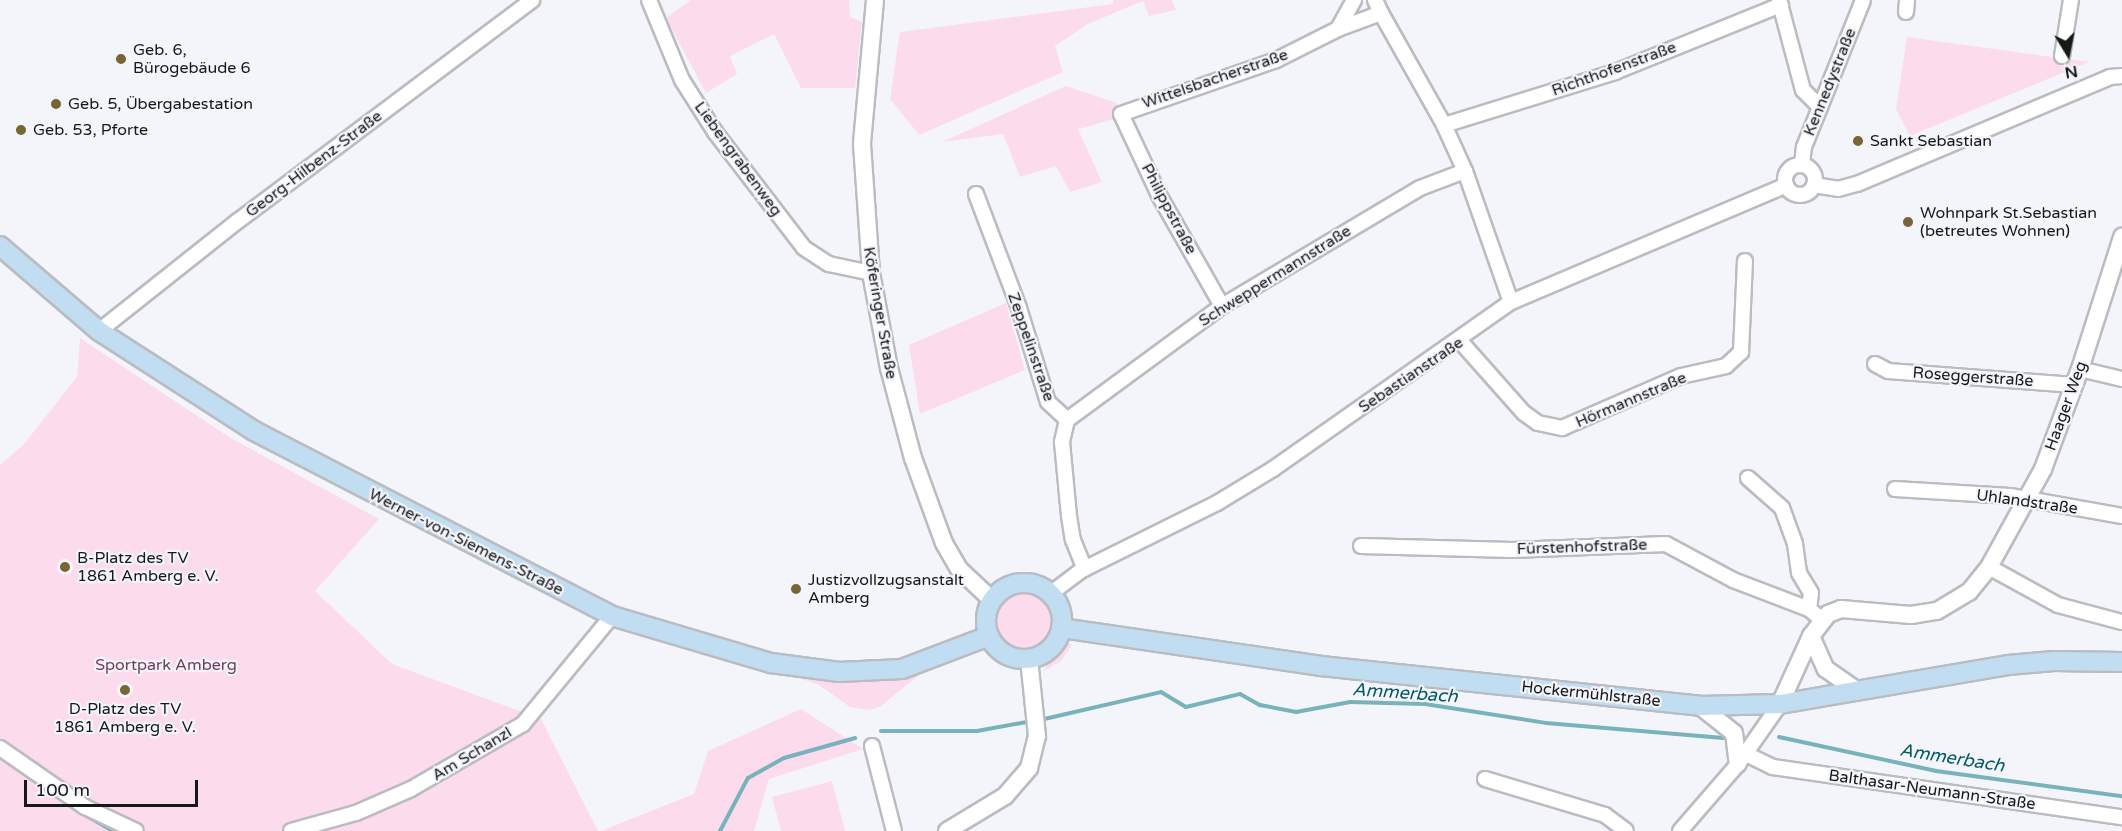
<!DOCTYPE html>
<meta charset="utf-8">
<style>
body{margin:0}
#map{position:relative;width:2122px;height:831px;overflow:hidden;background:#f4f5fa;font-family:"Varela Round",sans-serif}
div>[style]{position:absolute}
.green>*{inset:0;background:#fcdcec}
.round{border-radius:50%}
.stream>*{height:4px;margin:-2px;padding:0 2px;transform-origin:2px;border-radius:2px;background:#78b2bb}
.roads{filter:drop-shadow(2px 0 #bbbcc1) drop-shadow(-2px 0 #bbbcc1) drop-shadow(0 2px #bbbcc1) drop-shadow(0 -2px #bbbcc1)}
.minor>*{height:14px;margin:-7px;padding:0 7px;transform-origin:7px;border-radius:7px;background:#fff}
.minor>.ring{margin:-7px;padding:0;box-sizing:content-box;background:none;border:14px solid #fff;border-radius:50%}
.tertiary>*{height:16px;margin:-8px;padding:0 8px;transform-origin:8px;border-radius:8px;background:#fff}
.secondary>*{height:18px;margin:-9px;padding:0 9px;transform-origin:9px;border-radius:9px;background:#c0ddf1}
.secondary>.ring{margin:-9px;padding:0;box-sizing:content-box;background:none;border:18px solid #c0ddf1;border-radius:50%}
.dots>*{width:16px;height:16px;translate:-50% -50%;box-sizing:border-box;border:3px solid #f4f5fa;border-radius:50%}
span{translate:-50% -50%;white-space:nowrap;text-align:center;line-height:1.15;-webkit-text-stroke:4.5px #f4f5fa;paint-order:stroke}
.poi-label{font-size:16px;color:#171819}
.left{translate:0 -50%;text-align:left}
.street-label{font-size:16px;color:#171819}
.park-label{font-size:16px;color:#733a5b}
.water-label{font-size:18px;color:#015964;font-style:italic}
.north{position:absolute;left:2038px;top:24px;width:60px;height:60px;-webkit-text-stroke:4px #f4f5fa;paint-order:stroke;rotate:170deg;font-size:16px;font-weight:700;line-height:24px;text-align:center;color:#171819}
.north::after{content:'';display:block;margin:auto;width:21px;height:27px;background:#171819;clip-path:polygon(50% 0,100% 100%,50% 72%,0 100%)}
.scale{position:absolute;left:24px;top:780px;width:174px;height:27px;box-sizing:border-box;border:3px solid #171819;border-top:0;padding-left:8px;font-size:18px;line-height:21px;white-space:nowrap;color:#171819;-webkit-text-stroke:4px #f4f5fa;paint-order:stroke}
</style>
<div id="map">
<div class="green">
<div style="clip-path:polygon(691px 0,849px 0,850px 17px,862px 22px,855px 88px,801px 88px,774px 34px,730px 56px,737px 74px,706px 93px,666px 18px)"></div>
<div style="clip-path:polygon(1113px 0,1172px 0,1176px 10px,1149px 16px,1143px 1px,1088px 24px,1055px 46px,1063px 72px,919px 135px,890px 99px,900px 32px,1113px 4px)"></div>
<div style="clip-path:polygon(1907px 37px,2089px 62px,1910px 136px,1896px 109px)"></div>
<div style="clip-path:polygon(1066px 86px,1117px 103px,1115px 119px,1078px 129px,1102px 182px,1070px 192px,1056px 166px,1020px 177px,1003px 134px,942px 142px)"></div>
<div style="clip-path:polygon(1006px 303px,1025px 370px,920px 414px,909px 345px)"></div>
<div style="clip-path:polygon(80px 338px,229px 437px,379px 519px,315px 591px,392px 664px,541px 719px,598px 831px,0 831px,0 465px,24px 444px,77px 377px)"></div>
<div class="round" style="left:994px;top:593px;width:58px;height:58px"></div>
<div style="clip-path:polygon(1064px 644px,1072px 644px,1062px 660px,1044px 671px,1050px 657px)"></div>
<div style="clip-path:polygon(926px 669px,881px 706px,870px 710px,850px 707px,819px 685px,802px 679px,881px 680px)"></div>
<div style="clip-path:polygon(801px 709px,863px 749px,769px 779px,754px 831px,601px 831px,694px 794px,708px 751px)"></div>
<div style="clip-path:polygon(832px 781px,845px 831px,781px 831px,772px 797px)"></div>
</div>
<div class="stream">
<div style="left:1040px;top:720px;width:124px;rotate:-13deg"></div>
<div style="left:1161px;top:692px;width:29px;rotate:31deg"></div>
<div style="left:1186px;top:707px;width:56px;rotate:-13.5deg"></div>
<div style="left:1240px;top:694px;width:23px;rotate:29deg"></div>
<div style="left:1260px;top:705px;width:37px;rotate:11deg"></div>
<div style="left:1296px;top:712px;width:55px;rotate:-10.5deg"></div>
<div style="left:1350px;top:702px;width:75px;rotate:1.5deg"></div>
<div style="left:1425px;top:704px;width:122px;rotate:8.9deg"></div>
<div style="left:1546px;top:723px;width:178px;rotate:4.8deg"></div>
<div style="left:881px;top:731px;width:96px"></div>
<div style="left:977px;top:731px;width:56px;rotate:-10.3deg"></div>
<div style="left:1779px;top:737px;width:161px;rotate:12.2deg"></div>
<div style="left:1936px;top:771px;width:188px;rotate:7.7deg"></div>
<div style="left:80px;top:812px;width:38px;rotate:30deg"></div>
<div style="left:720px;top:831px;width:60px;rotate:-62.2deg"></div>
<div style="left:748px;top:778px;width:41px;rotate:-29.1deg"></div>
<div style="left:784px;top:758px;width:74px;rotate:-15.7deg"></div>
</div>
<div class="roads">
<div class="minor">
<div style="left:649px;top:0;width:87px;rotate:67.6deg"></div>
<div style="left:682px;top:80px;width:62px;rotate:57.6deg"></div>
<div style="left:715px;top:132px;width:146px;rotate:52.5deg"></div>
<div style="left:804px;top:248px;width:30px;rotate:33deg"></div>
<div style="left:829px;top:264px;width:43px;rotate:12.1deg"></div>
<div style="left:1354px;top:0;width:33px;rotate:119deg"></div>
<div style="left:1338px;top:29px;width:46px;rotate:-20.4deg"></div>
<div style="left:1381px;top:13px;width:14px;rotate:-115deg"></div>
<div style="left:1779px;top:0;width:93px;rotate:75.1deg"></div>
<div style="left:1803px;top:90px;width:24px;rotate:45deg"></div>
<div style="left:1906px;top:12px;width:12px;rotate:-85deg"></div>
<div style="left:1381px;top:13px;width:129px;rotate:60.6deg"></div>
<div style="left:1444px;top:125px;width:51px;rotate:65.5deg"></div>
<div style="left:1465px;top:171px;width:139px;rotate:70.7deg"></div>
<div style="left:2062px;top:56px;width:57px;rotate:-80.9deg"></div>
<div style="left:1444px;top:125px;width:179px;rotate:-17.2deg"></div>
<div style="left:1615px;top:72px;width:179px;rotate:-22deg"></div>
<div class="ring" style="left:1785px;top:165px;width:16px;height:16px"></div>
<div style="left:1802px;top:165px;width:18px;rotate:-84deg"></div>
<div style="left:1804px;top:147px;width:158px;rotate:-68.1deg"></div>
<div style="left:1814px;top:185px;width:24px;rotate:9deg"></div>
<div style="left:1838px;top:189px;width:20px;rotate:-15deg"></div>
<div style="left:1857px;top:184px;width:275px;rotate:-22.9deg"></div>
<div style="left:2110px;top:77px;width:12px;rotate:-5deg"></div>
<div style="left:976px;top:194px;width:122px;rotate:69.3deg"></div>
<div style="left:1019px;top:308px;width:98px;rotate:72.9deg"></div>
<div style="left:1048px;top:402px;width:26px;rotate:43deg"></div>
<div style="left:1067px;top:420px;width:23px;rotate:103deg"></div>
<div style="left:1062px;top:442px;width:74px;rotate:84.6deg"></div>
<div style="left:1069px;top:516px;width:24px;rotate:81deg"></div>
<div style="left:1073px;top:540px;width:31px;rotate:68deg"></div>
<div style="left:1222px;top:306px;width:128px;rotate:-119.6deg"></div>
<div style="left:1159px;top:195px;width:89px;rotate:-115.1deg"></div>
<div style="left:1121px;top:114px;width:164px;rotate:-19.2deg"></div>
<div style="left:1276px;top:60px;width:69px;rotate:-26.6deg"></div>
<div style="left:99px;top:331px;width:177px;rotate:-38.4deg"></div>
<div style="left:238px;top:221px;width:368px;rotate:-36.9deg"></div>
<div style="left:1460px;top:341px;width:96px;rotate:48.4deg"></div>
<div style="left:1524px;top:413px;width:17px;rotate:36deg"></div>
<div style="left:1538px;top:423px;width:25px;rotate:12deg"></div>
<div style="left:1562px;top:428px;width:130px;rotate:-23.6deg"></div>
<div style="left:1681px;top:376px;width:46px;rotate:-12.5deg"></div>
<div style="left:1726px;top:366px;width:21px;rotate:-43deg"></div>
<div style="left:1741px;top:352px;width:91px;rotate:-87.5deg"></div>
<div style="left:1875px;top:364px;width:15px;rotate:28deg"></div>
<div style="left:1888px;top:371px;width:187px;rotate:4.3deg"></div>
<div style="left:2080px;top:369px;width:43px;rotate:13.4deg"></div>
<div style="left:1067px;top:420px;width:192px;rotate:-36.3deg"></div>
<div style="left:1222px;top:306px;width:230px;rotate:-30.8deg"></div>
<div style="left:1420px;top:188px;width:48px;rotate:-20.7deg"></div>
<div style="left:1748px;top:478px;width:45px;rotate:41.4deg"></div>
<div style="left:1782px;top:508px;width:38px;rotate:70deg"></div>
<div style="left:1795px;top:544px;width:29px;rotate:82deg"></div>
<div style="left:1799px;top:573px;width:23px;rotate:59deg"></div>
<div style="left:1811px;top:593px;width:16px;rotate:97deg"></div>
<div style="left:1895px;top:489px;width:115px;rotate:3.5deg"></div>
<div style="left:2010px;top:496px;width:114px;rotate:10.1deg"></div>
<div style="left:1361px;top:546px;width:151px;rotate:1.5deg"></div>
<div style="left:1512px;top:550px;width:154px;rotate:-2.2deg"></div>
<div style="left:1666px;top:544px;width:76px;rotate:28.2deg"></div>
<div style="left:1733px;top:580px;width:81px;rotate:20.9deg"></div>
<div style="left:1809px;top:609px;width:17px;rotate:40deg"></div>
<div style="left:1989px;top:567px;width:79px;rotate:28.8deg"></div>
<div style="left:2058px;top:605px;width:66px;rotate:14.9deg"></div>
<div style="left:1050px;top:594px;width:38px;rotate:-37deg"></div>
<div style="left:1080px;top:571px;width:153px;rotate:-26.4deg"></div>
<div style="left:1217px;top:503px;width:66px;rotate:-31.3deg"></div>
<div style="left:1273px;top:469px;width:291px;rotate:-35.1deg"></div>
<div style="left:1511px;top:302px;width:299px;rotate:-23deg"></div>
<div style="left:872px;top:746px;width:88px;rotate:75.5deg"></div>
<div style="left:0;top:748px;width:103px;rotate:34.8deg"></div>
<div style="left:85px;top:807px;width:56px;rotate:25.2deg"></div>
<div style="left:1746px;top:754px;width:30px;rotate:26deg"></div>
<div style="left:1773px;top:767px;width:353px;rotate:8.2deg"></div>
<div style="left:1485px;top:779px;width:125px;rotate:16.7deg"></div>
<div style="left:1605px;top:815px;width:26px;rotate:37deg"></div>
<div style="left:291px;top:831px;width:67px;rotate:-15.5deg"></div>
<div style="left:356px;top:813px;width:60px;rotate:-23.6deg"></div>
<div style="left:411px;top:789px;width:129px;rotate:-30.1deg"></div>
<div style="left:523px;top:724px;width:140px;rotate:-50.5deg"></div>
<div style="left:1680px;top:831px;width:89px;rotate:-49.1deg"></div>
<div style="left:1738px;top:764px;width:73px;rotate:-55deg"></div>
</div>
<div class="tertiary">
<div style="left:875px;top:0;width:145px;rotate:95.2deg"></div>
<div style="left:862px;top:144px;width:129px;rotate:86deg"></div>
<div style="left:871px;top:273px;width:97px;rotate:79.3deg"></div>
<div style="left:889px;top:368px;width:93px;rotate:75.1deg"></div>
<div style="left:913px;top:458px;width:90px;rotate:70deg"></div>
<div style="left:944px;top:543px;width:30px;rotate:60deg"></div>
<div style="left:959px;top:569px;width:45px;rotate:43.2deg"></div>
<div style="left:1811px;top:636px;width:36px;rotate:66deg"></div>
<div style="left:1826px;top:669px;width:39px;rotate:35deg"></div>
<div style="left:1780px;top:704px;width:75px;rotate:-65.5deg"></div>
<div style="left:1811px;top:636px;width:28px;rotate:-52deg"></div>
<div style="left:1828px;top:614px;width:14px;rotate:-21deg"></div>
<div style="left:1841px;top:609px;width:70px;rotate:4.9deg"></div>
<div style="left:1911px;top:615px;width:26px;rotate:-9deg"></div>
<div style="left:1937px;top:611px;width:37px;rotate:-31deg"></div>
<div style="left:1969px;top:592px;width:32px;rotate:-51deg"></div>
<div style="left:1989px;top:567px;width:112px;rotate:-61.1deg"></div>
<div style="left:2043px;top:469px;width:107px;rotate:-69.7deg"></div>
<div style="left:2080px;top:369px;width:139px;rotate:-72.3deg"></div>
<div style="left:1700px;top:706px;width:43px;rotate:38.5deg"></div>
<div style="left:1734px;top:733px;width:31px;rotate:83deg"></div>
<div style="left:947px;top:831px;width:68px;rotate:-31.1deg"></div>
<div style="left:1005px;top:796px;width:37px;rotate:-49deg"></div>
<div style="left:1029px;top:768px;width:33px;rotate:-76deg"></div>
<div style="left:1037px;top:736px;width:78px;rotate:-95.9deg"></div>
</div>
<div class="secondary">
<div style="left:0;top:246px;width:130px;rotate:40.6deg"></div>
<div style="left:99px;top:331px;width:184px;rotate:32.8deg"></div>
<div style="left:254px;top:431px;width:403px;rotate:27.3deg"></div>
<div style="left:612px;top:616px;width:166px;rotate:16.5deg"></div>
<div style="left:771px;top:663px;width:69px;rotate:7.5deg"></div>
<div style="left:839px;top:672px;width:63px;rotate:-2.7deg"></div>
<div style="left:902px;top:669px;width:93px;rotate:-20.8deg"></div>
<div class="ring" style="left:986px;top:583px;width:58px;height:58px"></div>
<div style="left:1061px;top:628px;width:263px;rotate:8.3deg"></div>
<div style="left:1321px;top:666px;width:381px;rotate:6deg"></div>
<div style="left:1700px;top:706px;width:80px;rotate:-1.4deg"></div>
<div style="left:1780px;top:704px;width:231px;rotate:-9.7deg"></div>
<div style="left:2008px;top:665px;width:46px;rotate:-5deg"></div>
<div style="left:2054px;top:661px;width:68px;rotate:0.8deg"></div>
</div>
</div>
<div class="dots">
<div style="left:121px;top:59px;background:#786534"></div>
<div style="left:56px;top:104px;background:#786534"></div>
<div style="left:21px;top:130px;background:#786534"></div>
<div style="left:1858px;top:141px;background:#786534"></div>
<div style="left:1908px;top:222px;background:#786534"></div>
<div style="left:65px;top:567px;background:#786534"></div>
<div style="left:796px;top:589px;background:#786534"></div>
<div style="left:125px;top:690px;background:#786534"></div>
</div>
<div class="poi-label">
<span class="left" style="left:133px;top:59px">Geb. 6,<br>Bürogebäude 6</span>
<span class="left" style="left:68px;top:104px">Geb. 5, Übergabestation</span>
<span class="left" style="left:33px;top:130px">Geb. 53, Pforte</span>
<span class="left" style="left:1870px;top:141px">Sankt Sebastian</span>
<span class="left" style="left:1920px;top:222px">Wohnpark St.Sebastian<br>(betreutes Wohnen)</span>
<span class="left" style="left:77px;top:567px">B-Platz des TV<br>1861 Amberg e. V.</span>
<span class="left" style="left:808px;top:589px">Justizvollzugsanstalt<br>Amberg</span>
<span style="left:125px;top:718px">D-Platz des TV<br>1861 Amberg e. V.</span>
</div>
<div class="street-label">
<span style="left:1614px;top:69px;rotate:-20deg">Richthofenstraße</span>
<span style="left:1215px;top:79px;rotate:-19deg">Wittelsbacherstraße</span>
<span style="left:1830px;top:82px;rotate:-68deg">Kennedystraße</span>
<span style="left:738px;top:159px;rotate:54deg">Liebengrabenweg</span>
<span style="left:314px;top:164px;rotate:-37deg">Georg-Hilbenz-Straße</span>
<span style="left:1169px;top:209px;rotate:62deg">Philippstraße</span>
<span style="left:1275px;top:276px;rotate:-32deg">Schweppermannstraße</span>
<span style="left:880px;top:313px;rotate:80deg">Köferinger Straße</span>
<span style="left:1031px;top:347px;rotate:71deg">Zeppelinstraße</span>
<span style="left:1411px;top:375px;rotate:-34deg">Sebastianstraße</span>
<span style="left:1973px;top:377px;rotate:4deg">Roseggerstraße</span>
<span style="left:1631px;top:400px;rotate:-23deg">Hörmannstraße</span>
<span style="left:2066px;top:406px;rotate:-70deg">Haager Weg</span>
<span style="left:2027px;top:502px;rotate:8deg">Uhlandstraße</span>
<span style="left:466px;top:542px;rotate:27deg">Werner-von-Siemens-Straße</span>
<span style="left:1582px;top:547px;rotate:-2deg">Fürstenhofstraße</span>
<span style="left:1591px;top:694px;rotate:6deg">Hockermühlstraße</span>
<span style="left:472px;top:754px;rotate:-31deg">Am Schanzl</span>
<span style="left:1932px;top:790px;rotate:8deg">Balthasar-Neumann-Straße</span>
</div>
<div class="park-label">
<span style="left:166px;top:665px">Sportpark Amberg</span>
</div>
<div class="water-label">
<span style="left:1405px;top:693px;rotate:4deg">Ammerbach</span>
<span style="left:1952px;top:758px;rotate:9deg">Ammerbach</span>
</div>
<div class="north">N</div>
<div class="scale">100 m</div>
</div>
